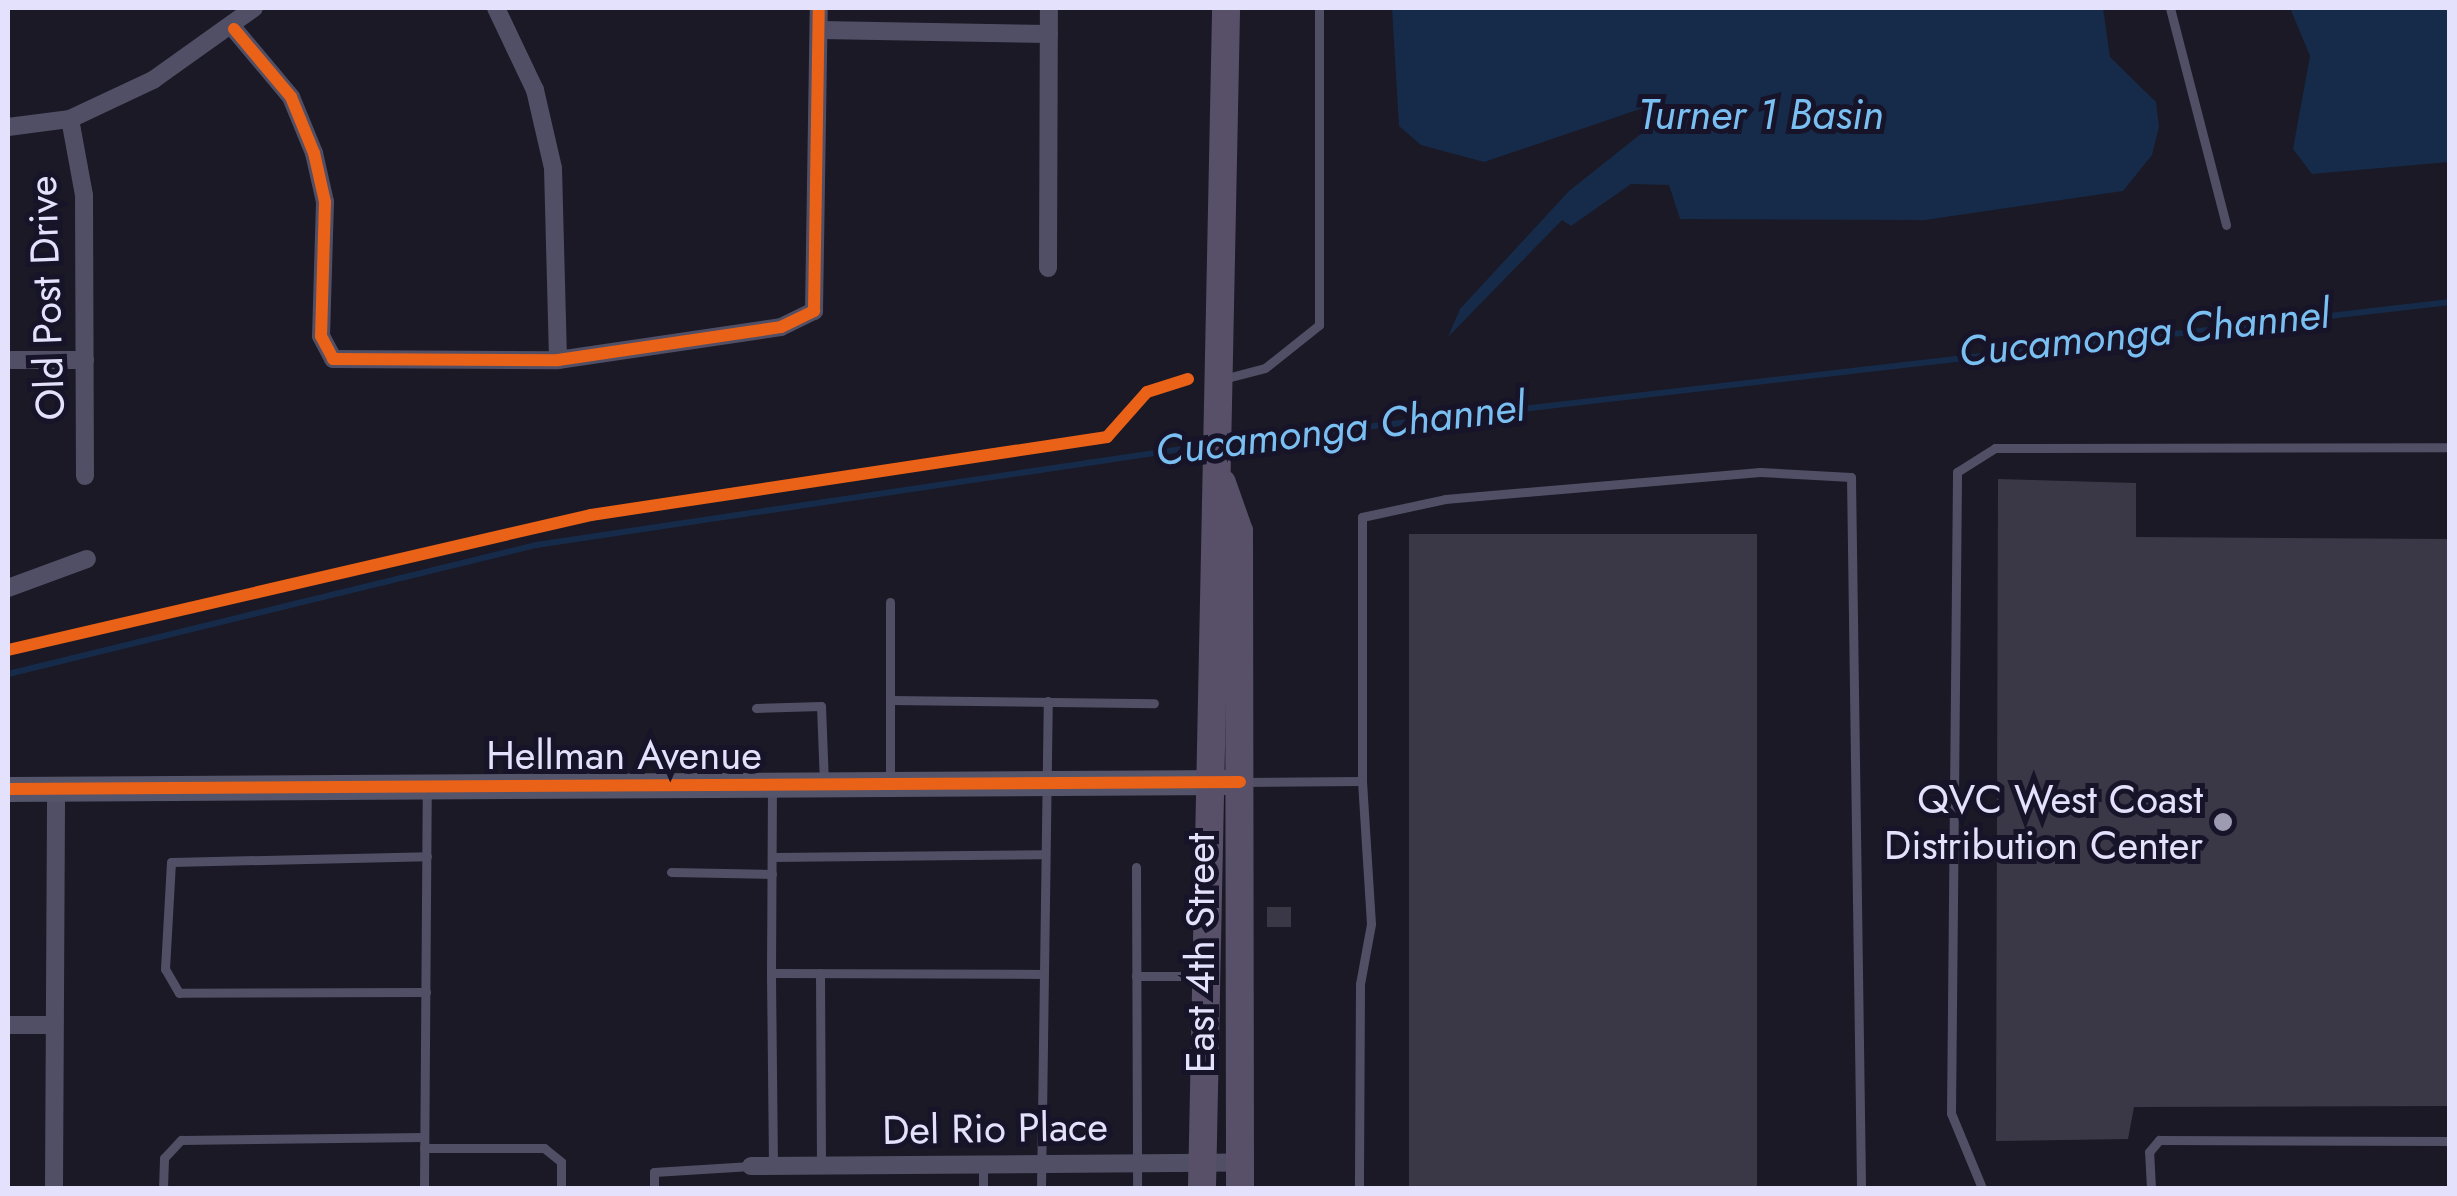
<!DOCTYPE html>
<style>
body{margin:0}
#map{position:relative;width:2457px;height:1196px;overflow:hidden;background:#1a1925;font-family:Jost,sans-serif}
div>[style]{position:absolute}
.water>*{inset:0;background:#162b49}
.stream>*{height:6px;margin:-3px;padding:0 3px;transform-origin:3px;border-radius:3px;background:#162b49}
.building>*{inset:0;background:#3a3846;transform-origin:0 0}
.lane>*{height:9px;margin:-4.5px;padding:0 4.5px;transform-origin:4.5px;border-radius:4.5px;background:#504f65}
.street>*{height:18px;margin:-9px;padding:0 9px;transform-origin:9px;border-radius:9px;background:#504f65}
.secondary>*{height:25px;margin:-12.5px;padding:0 12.5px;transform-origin:12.5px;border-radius:12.5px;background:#54546a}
.primary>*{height:28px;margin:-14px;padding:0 14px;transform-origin:14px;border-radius:14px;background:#575068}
.cycleway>*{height:12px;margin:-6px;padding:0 6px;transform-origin:6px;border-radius:6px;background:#ea6118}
.dots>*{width:28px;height:28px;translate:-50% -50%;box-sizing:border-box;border:5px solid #17142a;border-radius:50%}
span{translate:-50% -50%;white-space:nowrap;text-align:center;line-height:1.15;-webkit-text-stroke:10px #17142a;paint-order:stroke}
.street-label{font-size:40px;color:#e3e1fc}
.poi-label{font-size:40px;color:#e3e1fc}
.right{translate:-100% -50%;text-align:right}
.water-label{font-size:42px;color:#7abff1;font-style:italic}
.frame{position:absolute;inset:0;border:10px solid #e3e1fc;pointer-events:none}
</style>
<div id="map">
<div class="water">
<div style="clip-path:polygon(1392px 8px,2103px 8px,2110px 57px,2156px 102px,2159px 127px,2152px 155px,2123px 191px,1925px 220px,1680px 219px,1669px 185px,1631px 184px,1571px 226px,1562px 220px,1448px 337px,1460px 309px,1569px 191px,1652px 125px,1646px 107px,1484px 162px,1421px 145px,1399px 126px)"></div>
<div style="clip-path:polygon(2290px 8px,2449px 8px,2449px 162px,2312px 174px,2293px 149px,2310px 56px)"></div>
</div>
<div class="stream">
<div style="left:1226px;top:443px;width:1232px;rotate:-6.57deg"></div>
<div style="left:8px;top:674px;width:544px;rotate:-13.73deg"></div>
<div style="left:536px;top:545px;width:679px;rotate:-8.46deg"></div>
</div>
<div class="building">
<div style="clip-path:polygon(1998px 479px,2136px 483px,2136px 537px,2450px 539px,2450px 1106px,2134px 1107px,2128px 1139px,1996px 1141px)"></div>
<div style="left:1409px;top:534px;width:348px;height:654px"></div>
<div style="left:1291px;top:907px;width:20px;height:24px;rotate:90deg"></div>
</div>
<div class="lane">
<div style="left:2170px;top:8px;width:224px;rotate:75.5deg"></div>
<div style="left:1223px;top:379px;width:43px;rotate:-14.7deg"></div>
<div style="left:1265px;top:368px;width:69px;rotate:-38.5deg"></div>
<div style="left:1319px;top:325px;width:317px;rotate:-90deg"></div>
<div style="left:890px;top:602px;width:179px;rotate:90deg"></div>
<div style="left:890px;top:700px;width:264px;rotate:0.7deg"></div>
<div style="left:756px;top:708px;width:65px;rotate:-1.8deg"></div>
<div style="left:821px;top:706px;width:77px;rotate:87.8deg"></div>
<div style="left:1362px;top:781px;width:264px;rotate:-90deg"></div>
<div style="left:1362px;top:517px;width:85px;rotate:-12.2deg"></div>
<div style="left:1445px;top:499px;width:316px;rotate:-4.9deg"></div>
<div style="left:1760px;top:472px;width:91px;rotate:3.1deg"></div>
<div style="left:1851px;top:477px;width:711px;rotate:89.19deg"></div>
<div style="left:1243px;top:782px;width:119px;rotate:-0.5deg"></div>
<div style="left:1362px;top:781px;width:143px;rotate:86.4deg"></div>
<div style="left:1371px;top:924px;width:61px;rotate:100.4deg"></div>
<div style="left:1360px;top:984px;width:204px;rotate:90.3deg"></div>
<div style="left:772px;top:857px;width:270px;rotate:-0.6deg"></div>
<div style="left:1136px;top:867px;width:321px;rotate:89.8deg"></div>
<div style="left:671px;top:872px;width:101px;rotate:1.1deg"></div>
<div style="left:771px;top:973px;width:187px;rotate:-89.7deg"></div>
<div style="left:820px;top:973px;width:192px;rotate:89.7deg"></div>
<div style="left:1136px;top:976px;width:67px"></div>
<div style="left:426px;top:992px;width:247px;rotate:179.8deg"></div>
<div style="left:179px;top:993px;width:28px;rotate:-120deg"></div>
<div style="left:165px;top:969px;width:107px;rotate:-86.8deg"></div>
<div style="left:171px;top:862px;width:256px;rotate:-1.3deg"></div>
<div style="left:424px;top:1148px;width:120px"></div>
<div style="left:544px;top:1148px;width:22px;rotate:39deg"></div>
<div style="left:561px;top:1162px;width:26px;rotate:90deg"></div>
<div style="left:773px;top:1166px;width:193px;rotate:-90.6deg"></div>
<div style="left:771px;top:973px;width:271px;rotate:0.2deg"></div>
<div style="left:163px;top:1188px;width:30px;rotate:-88deg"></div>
<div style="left:164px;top:1158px;width:25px;rotate:-47deg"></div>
<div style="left:181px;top:1140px;width:243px;rotate:-0.7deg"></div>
<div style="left:424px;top:1188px;width:397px;rotate:-89.6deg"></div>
<div style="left:654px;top:1188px;width:16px;rotate:-90deg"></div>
<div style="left:654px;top:1172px;width:97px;rotate:-3.5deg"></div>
<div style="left:983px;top:1188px;width:24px;rotate:-90deg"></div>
<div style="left:1041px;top:1188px;width:487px;rotate:-89.2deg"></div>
<div style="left:1982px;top:1188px;width:81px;rotate:-112.5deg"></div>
<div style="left:1951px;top:1113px;width:641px;rotate:-89.46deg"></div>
<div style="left:1957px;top:472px;width:45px;rotate:-32.3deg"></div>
<div style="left:1995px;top:448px;width:455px;rotate:-0.1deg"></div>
<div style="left:2151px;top:1188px;width:36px;rotate:-93deg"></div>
<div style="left:2149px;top:1152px;width:16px;rotate:-50deg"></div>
<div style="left:2159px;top:1140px;width:291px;rotate:0.2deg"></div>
</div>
<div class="street">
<div style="left:496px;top:8px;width:91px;rotate:64.6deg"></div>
<div style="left:535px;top:90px;width:80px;rotate:77deg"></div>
<div style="left:553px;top:168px;width:192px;rotate:88.5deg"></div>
<div style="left:234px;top:29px;width:89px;rotate:50deg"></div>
<div style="left:291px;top:97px;width:61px;rotate:67.7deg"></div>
<div style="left:314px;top:153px;width:50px;rotate:77.3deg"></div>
<div style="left:325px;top:202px;width:134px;rotate:91.7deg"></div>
<div style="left:321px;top:336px;width:26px;rotate:62deg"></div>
<div style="left:333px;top:359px;width:225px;rotate:0.3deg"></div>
<div style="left:558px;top:360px;width:225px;rotate:-8.4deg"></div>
<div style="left:781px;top:327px;width:37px;rotate:-26deg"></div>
<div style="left:814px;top:311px;width:303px;rotate:-89.1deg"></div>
<div style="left:820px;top:30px;width:229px;rotate:1deg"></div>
<div style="left:70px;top:119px;width:77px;rotate:79.6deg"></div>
<div style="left:84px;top:195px;width:281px;rotate:89.8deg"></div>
<div style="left:8px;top:127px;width:63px;rotate:-7.4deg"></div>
<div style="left:70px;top:119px;width:92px;rotate:-25.2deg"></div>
<div style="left:153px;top:80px;width:124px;rotate:-35.5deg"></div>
<div style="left:1048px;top:268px;width:260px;rotate:-89.8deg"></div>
<div style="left:8px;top:360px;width:77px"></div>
<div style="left:8px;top:588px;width:84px;rotate:-20.2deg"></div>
<div style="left:8px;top:1025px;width:46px"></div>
<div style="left:751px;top:1166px;width:489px;rotate:-0.4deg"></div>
<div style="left:54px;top:1188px;width:400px;rotate:-89.7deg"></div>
</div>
<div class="secondary">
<div style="left:8px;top:789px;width:1219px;rotate:-0.33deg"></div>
</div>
<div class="primary">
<div style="left:1222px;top:483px;width:51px;rotate:70.5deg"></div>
<div style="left:1239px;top:531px;width:657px;rotate:89.91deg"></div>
<div style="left:1202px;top:1188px;width:1180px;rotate:-88.83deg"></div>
</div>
<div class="cycleway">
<div style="left:234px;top:29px;width:89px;rotate:50deg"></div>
<div style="left:291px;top:97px;width:61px;rotate:67.7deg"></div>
<div style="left:314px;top:153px;width:50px;rotate:77.3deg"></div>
<div style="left:325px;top:202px;width:134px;rotate:91.7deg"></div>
<div style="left:321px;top:336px;width:26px;rotate:62deg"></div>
<div style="left:333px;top:359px;width:225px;rotate:0.3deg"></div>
<div style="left:558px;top:360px;width:225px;rotate:-8.4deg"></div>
<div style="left:781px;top:327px;width:37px;rotate:-26deg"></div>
<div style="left:814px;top:311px;width:303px;rotate:-89.1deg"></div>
<div style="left:8px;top:650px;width:598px;rotate:-13.04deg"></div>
<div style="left:591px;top:515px;width:522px;rotate:-8.6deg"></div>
<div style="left:1107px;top:437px;width:60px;rotate:-48.4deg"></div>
<div style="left:1147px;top:392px;width:43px;rotate:-17.6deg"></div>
<div style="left:8px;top:789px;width:1232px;rotate:-0.33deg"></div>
</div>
<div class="dots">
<div style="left:2223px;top:822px;background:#9d9bb1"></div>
</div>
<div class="street-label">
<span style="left:46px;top:298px;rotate:-92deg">Old Post Drive</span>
<span style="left:624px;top:755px">Hellman Avenue</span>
<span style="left:1200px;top:953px;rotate:-90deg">East 4th Street</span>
<span style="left:995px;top:1128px;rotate:-1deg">Del Rio Place</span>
</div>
<div class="poi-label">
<span class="right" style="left:2203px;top:822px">QVC West Coast<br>Distribution Center</span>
</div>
<div class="water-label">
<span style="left:1761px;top:115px">Turner 1 Basin</span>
<span style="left:2144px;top:333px;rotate:-6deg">Cucamonga Channel</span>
<span style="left:1340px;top:429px;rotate:-7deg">Cucamonga Channel</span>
</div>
<div class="frame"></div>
</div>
